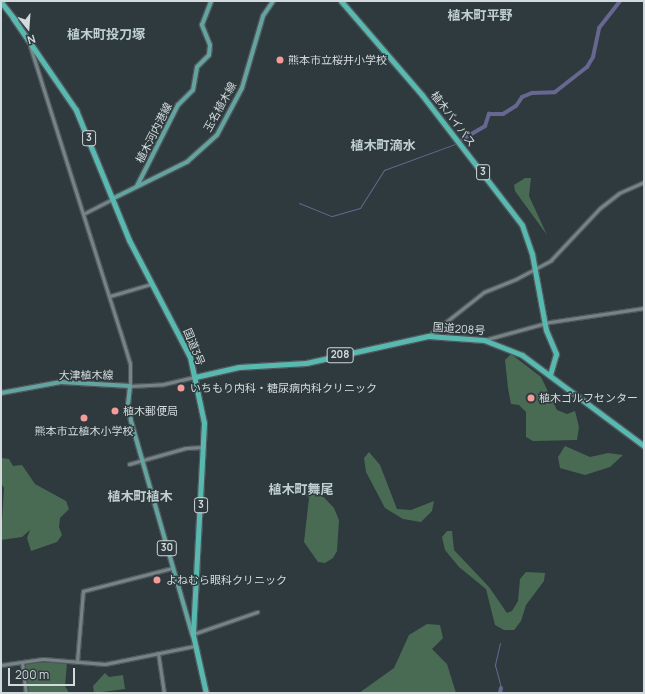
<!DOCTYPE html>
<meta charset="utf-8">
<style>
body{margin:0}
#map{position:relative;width:645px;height:694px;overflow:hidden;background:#2e3a3d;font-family:Manrope,"Noto Sans JP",sans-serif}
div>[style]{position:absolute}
.green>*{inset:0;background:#496b54}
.stream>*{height:1px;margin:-0.5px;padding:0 0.5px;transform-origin:0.5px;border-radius:0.5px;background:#676791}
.river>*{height:4px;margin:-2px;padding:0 2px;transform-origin:2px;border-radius:2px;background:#676791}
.roads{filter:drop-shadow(1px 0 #4f585c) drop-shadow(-1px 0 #4f585c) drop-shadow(0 1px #4f585c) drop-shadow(0 -1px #4f585c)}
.minor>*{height:3px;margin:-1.5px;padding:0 1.5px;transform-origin:1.5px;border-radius:1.5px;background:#768488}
.major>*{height:4px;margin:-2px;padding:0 2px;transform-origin:2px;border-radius:2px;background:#64a4a0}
.highway>*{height:5px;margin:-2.5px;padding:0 2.5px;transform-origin:2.5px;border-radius:2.5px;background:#58b9b0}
.dots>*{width:11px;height:11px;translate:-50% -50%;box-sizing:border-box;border:2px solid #2e3a3d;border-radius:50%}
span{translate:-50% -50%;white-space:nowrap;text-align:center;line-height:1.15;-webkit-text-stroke:3px #2e3a3d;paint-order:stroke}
.shield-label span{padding:1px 3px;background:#2e3a3d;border:1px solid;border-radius:3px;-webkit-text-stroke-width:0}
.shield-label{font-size:10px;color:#d3dadd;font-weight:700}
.poi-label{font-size:11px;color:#d3dadd}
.left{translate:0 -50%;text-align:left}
.street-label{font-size:11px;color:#d3dadd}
.quarter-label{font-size:13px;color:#c0cfd3;font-weight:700}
.frame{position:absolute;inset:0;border:2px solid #d3dadd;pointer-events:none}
.north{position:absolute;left:8px;top:8px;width:40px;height:40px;-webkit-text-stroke:3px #2e3a3d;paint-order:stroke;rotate:163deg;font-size:11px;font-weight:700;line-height:16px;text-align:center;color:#d3dadd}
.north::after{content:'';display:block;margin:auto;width:14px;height:18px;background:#d3dadd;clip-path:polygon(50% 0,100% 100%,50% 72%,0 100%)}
.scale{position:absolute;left:8px;top:668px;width:67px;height:18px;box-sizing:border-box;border:2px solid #d3dadd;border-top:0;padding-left:5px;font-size:12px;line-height:14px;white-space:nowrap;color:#d3dadd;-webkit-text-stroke:3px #2e3a3d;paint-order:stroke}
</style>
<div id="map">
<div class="green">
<div style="clip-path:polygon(525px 178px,531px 178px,529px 196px,547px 235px,515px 191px,514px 185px)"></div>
<div style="clip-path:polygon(511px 354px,541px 377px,557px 410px,567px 414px,575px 411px,579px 427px,577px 440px,533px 441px,526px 437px,526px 412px,519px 405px,511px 404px,508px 388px,505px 360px)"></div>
<div style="clip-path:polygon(565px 446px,590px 457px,608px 453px,623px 455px,610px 467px,585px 475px,560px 468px,558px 457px)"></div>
<div style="clip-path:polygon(369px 452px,380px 465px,397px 509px,411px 510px,434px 501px,432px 511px,421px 522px,403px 519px,385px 508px,366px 472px,364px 458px)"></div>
<div style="clip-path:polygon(1px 458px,9px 459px,13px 466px,22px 465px,35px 484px,66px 501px,69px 509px,60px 518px,59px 527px,62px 535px,57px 542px,31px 551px,27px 538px,30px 530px,22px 537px,1px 540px,4px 488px,1px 483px)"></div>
<div style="clip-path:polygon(304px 484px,318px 491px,334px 508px,339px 520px,337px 551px,333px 558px,325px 563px,318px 562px,304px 542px,309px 498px,302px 491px)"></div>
<div style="clip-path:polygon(447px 531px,452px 531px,454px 550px,489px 587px,507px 613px,512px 611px,518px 601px,520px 579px,526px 572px,545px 573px,544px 581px,526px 605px,521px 621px,514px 630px,504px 630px,495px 625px,486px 589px,459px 567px,445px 550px,442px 537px)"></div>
<div style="clip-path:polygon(427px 624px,440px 625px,443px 638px,432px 649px,447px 664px,456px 693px,359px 693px,394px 668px,409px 635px)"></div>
<div style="clip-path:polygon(36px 662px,67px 663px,65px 686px,69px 693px,29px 693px,25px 664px)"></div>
<div style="clip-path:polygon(105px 673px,109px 677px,123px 675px,125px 689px,94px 693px,93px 686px)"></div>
</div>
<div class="stream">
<div style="left:299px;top:203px;width:35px;rotate:22deg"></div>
<div style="left:332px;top:216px;width:29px;rotate:-16deg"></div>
<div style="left:360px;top:208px;width:45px;rotate:-57.7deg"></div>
<div style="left:384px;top:170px;width:76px;rotate:-20.1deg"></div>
<div style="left:500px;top:643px;width:23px;rotate:103deg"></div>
<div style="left:495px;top:665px;width:24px;rotate:75deg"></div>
</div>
<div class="river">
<div style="left:461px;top:140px;width:28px;rotate:-30deg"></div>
<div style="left:485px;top:126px;width:13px;rotate:-72deg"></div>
<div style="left:489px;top:114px;width:14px"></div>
<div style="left:503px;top:114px;width:15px;rotate:-32deg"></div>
<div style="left:516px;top:106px;width:11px;rotate:-56deg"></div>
<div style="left:522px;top:97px;width:11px;rotate:-22deg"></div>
<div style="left:532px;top:93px;width:23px;rotate:-2deg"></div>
<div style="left:555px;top:92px;width:41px;rotate:-38deg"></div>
<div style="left:587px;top:67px;width:12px;rotate:-59deg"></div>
<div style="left:593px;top:57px;width:30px;rotate:-78deg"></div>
<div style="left:599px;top:28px;width:34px;rotate:-52deg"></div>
<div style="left:500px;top:693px;width:5px;rotate:-79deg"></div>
</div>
<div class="roads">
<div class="minor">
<div style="left:30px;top:46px;width:299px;rotate:72.5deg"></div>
<div style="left:120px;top:331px;width:34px;rotate:73deg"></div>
<div style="left:130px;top:363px;width:23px;rotate:90deg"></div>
<div style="left:130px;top:386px;width:34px;rotate:-3deg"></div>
<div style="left:164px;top:384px;width:32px;rotate:-13deg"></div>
<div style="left:85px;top:213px;width:30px;rotate:-27deg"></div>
<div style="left:110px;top:296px;width:43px;rotate:-16.3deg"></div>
<div style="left:428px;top:336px;width:71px;rotate:-38.2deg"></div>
<div style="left:484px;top:292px;width:35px;rotate:-22deg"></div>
<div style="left:516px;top:279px;width:40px;rotate:-28deg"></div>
<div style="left:551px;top:260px;width:71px;rotate:-46.7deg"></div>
<div style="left:600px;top:208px;width:24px;rotate:-38deg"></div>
<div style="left:619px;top:193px;width:27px;rotate:-24deg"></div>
<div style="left:484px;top:340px;width:68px;rotate:-15.3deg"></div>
<div style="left:550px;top:322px;width:95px;rotate:-8.5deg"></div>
<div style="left:129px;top:464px;width:59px;rotate:-15.7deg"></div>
<div style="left:186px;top:448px;width:17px;rotate:-3deg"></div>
<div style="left:193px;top:634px;width:68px;rotate:-19deg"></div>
<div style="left:158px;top:653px;width:40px;rotate:81.5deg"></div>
<div style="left:22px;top:662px;width:31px;rotate:83deg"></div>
<div style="left:77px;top:662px;width:71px;rotate:-85.2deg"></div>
<div style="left:83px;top:591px;width:92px;rotate:-14.5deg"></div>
<div style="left:1px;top:665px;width:42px;rotate:-8.1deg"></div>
<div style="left:43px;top:659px;width:62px;rotate:4.6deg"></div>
<div style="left:105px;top:664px;width:91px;rotate:-11.4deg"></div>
</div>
<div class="major">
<div style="left:137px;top:186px;width:91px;rotate:-63.2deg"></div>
<div style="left:178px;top:105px;width:21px;rotate:-45deg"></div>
<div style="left:193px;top:90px;width:23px;rotate:-80deg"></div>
<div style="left:197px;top:67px;width:17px;rotate:-45deg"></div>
<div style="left:209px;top:55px;width:10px;rotate:-84deg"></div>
<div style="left:210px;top:45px;width:22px;rotate:-112deg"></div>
<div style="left:202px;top:25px;width:26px;rotate:-69deg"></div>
<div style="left:112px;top:199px;width:84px;rotate:-26.3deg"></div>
<div style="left:187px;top:162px;width:40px;rotate:-42deg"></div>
<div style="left:217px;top:135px;width:53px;rotate:-62deg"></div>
<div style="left:242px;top:88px;width:75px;rotate:-73.7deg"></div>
<div style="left:263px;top:16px;width:18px;rotate:-56deg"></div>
<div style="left:1px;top:393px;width:61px;rotate:-10.4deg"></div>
<div style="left:61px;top:382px;width:69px;rotate:3.3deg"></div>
<div style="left:130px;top:386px;width:18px;rotate:96deg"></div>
<div style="left:128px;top:404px;width:17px;rotate:80deg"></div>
<div style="left:131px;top:421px;width:222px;rotate:74deg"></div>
</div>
<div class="highway">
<div style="left:341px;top:1px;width:124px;rotate:49.2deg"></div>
<div style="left:422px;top:95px;width:164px;rotate:52.4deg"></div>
<div style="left:522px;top:225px;width:31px;rotate:71deg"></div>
<div style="left:532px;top:254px;width:77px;rotate:79.6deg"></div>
<div style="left:546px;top:330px;width:26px;rotate:67deg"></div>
<div style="left:556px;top:354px;width:22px;rotate:106deg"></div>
<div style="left:1px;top:2px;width:23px;rotate:52deg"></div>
<div style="left:13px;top:18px;width:112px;rotate:55.6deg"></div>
<div style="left:76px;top:110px;width:140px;rotate:67.8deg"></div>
<div style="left:129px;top:240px;width:132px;rotate:62.5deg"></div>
<div style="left:190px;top:357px;width:67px;rotate:78deg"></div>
<div style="left:204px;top:423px;width:212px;rotate:93deg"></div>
<div style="left:193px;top:635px;width:59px;rotate:77.4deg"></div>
<div style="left:195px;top:377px;width:45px;rotate:-12.8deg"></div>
<div style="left:239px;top:367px;width:67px;rotate:-3.4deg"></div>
<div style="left:306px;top:363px;width:125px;rotate:-12.5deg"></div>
<div style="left:428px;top:336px;width:56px;rotate:4.1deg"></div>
<div style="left:484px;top:340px;width:41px;rotate:21.5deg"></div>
<div style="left:522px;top:355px;width:152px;rotate:36.7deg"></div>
</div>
</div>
<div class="dots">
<div style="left:280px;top:60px;background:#f59b99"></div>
<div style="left:181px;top:388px;background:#f59b99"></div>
<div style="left:531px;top:398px;background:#f59b99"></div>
<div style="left:115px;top:411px;background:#f59b99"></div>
<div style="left:84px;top:418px;background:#f59b99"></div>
<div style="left:157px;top:580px;background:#f59b99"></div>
</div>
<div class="shield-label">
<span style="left:89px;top:138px">3</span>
<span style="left:483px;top:172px">3</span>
<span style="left:340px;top:355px">208</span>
<span style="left:201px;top:505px">3</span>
<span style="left:167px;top:548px">30</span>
</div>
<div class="poi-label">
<span class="left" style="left:288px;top:60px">熊本市立桜井小学校</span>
<span class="left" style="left:190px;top:388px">いちもり内科・糖尿病内科クリニック</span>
<span class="left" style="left:539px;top:398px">植木ゴルフセンター</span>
<span class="left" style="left:123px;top:411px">植木郵便局</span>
<span style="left:84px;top:431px">熊本市立植木小学校</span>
<span class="left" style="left:166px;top:580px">よねむら眼科クリニック</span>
</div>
<div class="street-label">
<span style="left:220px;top:107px;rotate:-61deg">玉名植木線</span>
<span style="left:453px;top:119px;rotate:53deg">植木バイパス</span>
<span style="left:154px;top:133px;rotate:-63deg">植木河内港線</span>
<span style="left:459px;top:329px;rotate:4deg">国道208号</span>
<span style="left:194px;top:347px;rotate:68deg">国道3号</span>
<span style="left:86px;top:375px">大津植木線</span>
</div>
<div class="quarter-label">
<span style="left:480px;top:15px">植木町平野</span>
<span style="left:106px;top:34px">植木町投刀塚</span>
<span style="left:383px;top:145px">植木町滴水</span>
<span style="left:301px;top:489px">植木町舞尾</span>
<span style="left:140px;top:496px">植木町植木</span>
</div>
<div class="frame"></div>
<div class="north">N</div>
<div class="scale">200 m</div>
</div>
